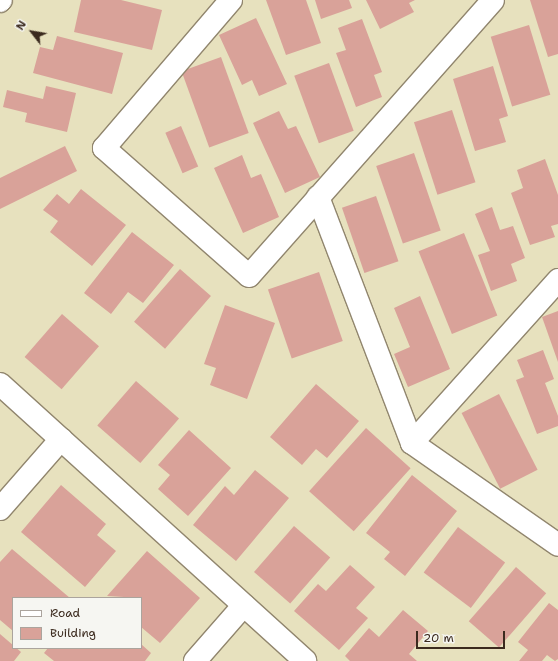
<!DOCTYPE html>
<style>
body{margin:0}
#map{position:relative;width:558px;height:661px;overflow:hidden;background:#e7e1be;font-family:"Shantell Sans",sans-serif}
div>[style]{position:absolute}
.building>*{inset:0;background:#d9a299;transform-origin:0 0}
.roads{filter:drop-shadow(1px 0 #91866e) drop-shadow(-1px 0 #91866e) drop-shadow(0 1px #91866e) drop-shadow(0 -1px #91866e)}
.minor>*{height:22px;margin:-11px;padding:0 11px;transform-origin:11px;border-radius:11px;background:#fff}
span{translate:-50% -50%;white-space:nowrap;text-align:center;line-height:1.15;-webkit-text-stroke:3px #f6f6f2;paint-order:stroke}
.legend{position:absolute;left:12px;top:597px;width:130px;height:52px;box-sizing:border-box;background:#f6f6f2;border:1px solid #aba49d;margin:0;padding:5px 7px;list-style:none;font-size:12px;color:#3b2a1e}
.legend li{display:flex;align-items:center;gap:8px;height:20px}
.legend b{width:20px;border:1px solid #aba49d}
.north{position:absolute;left:12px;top:12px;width:40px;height:40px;-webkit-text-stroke:3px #f6f6f2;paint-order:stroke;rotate:301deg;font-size:11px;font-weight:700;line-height:16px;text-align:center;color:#3b2a1e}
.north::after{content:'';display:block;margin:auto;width:14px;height:18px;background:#3b2a1e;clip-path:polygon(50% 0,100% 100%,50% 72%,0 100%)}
.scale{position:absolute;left:416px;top:631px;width:89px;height:18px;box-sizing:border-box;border:2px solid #3b2a1e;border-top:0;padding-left:5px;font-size:12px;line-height:14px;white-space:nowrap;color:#3b2a1e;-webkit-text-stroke:3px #f6f6f2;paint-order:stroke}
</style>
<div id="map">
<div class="building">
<div style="clip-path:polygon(81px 0,121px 0,162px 10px,152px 50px,74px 32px)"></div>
<div style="clip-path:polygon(266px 0,306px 0,321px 43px,286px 55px)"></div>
<div style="clip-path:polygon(315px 0,349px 0,352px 8px,321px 19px)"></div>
<div style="clip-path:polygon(366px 0,415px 0,409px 3px,414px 12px,380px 29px)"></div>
<div style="clip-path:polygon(530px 0,558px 0,558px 54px,548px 57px)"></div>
<div style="clip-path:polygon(256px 18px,287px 84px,259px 96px,252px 80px,242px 85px,219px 35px)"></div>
<div style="clip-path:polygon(362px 19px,382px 72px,374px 75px,382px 97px,356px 107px,336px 53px,346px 50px,338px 28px)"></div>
<div style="left:529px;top:25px;width:73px;height:40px;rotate:73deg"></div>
<div style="clip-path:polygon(57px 36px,123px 53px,112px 94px,33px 73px,40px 47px,53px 50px)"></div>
<div style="left:221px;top:57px;width:81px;height:42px;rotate:70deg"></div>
<div style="left:329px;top:63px;width:72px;height:37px;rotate:70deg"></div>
<div style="clip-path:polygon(493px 66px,508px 116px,499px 119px,506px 142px,475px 151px,453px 79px)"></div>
<div style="clip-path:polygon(46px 86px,76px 93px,67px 132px,25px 122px,27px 113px,3px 107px,7px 90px,43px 99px)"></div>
<div style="left:452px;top:110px;width:76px;height:40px;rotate:72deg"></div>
<div style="clip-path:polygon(279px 111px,288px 129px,296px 126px,320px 177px,285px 193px,253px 123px)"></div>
<div style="left:181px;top:126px;width:44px;height:17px;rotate:67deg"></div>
<div style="clip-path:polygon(65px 146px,77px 171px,0 209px,0 178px)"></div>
<div style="left:414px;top:153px;width:82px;height:40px;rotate:71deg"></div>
<div style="clip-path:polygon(242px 155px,251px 178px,261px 174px,279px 217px,243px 233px,214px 168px)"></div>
<div style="clip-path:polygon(545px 159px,558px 195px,558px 224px,551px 226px,555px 237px,530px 245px,511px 193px,523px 188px,517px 170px)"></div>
<div style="clip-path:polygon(81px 189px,126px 225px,92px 266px,50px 232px,58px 221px,43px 210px,57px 194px,69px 204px)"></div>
<div style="left:376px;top:196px;width:69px;height:36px;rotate:71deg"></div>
<div style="clip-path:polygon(492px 207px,500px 230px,513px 226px,525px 258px,511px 264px,517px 281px,491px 291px,478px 255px,490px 251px,475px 214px)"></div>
<div style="clip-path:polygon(132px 232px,174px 265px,143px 303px,128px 292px,111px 314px,84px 293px)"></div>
<div style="left:464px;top:233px;width:89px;height:49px;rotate:68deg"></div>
<div style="left:180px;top:269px;width:41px;height:70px;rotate:41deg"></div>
<div style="left:319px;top:272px;width:73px;height:54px;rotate:71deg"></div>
<div style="clip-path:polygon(420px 296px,450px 369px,408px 387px,394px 354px,410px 347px,394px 308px)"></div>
<div style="clip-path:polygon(225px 305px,275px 323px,247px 399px,210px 385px,216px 368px,204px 364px)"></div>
<div style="clip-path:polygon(558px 311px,558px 362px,542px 317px)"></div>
<div style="left:62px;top:314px;width:49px;height:57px;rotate:41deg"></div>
<div style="clip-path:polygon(543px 350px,554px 379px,545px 383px,558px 416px,558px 426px,537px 434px,516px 380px,524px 377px,517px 360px)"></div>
<div style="left:136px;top:381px;width:57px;height:59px;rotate:41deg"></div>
<div style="clip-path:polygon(316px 384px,359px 421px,327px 458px,316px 449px,302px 465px,270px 437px)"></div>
<div style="left:499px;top:394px;width:85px;height:42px;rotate:63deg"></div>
<div style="left:366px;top:428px;width:60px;height:85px;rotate:42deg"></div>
<div style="clip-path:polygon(189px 430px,231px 468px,188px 516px,158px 489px,170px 475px,158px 465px)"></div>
<div style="clip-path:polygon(255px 470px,289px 498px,236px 561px,193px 525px,225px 486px,234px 495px)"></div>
<div style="clip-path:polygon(412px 475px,457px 511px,405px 576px,384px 559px,390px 552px,366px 533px)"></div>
<div style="clip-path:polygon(61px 485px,106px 524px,97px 535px,116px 551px,85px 587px,21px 532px)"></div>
<div style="left:294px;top:526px;width:48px;height:61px;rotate:41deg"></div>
<div style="left:458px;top:527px;width:59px;height:57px;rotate:37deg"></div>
<div style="clip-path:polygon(12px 549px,70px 598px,13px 598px,13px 631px,0 620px,0 562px)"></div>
<div style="clip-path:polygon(147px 551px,200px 598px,160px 643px,141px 627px,141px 598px,107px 596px)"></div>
<div style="clip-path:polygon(350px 565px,375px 587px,356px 608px,368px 618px,339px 650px,294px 611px,318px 584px,326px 591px)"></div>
<div style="left:516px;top:567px;width:40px;height:72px;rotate:41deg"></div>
<div style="clip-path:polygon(549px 603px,558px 610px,558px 659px,555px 661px,547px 655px,542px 661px,519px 661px,528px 650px,518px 642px)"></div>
<div style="clip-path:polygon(403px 610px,428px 631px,409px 654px,417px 661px,350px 661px,345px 656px,369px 628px,379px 637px)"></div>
<div style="clip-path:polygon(0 634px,21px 652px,14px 661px,0 661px)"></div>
<div style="clip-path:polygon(141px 644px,151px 653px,145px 661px,54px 661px,44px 653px,48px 648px,141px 648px)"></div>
</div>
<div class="roads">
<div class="minor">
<div style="left:231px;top:0;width:195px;rotate:130.6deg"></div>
<div style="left:104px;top:148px;width:193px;rotate:41.4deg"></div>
<div style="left:249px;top:276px;width:368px;rotate:-48.5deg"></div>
<div style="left:0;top:1px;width:1px;rotate:-45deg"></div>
<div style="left:318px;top:197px;width:263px;rotate:69.1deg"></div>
<div style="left:412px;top:443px;width:178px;rotate:34.9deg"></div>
<div style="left:0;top:384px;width:412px;rotate:42.2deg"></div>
<div style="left:412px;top:443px;width:219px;rotate:-48.1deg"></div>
<div style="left:0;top:509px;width:93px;rotate:-48.9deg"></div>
<div style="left:195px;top:661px;width:74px;rotate:-48.8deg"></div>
</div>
</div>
<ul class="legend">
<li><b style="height:5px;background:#fff"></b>Road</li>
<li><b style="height:11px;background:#d9a299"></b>Building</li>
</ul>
<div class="north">N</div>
<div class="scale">20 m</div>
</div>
